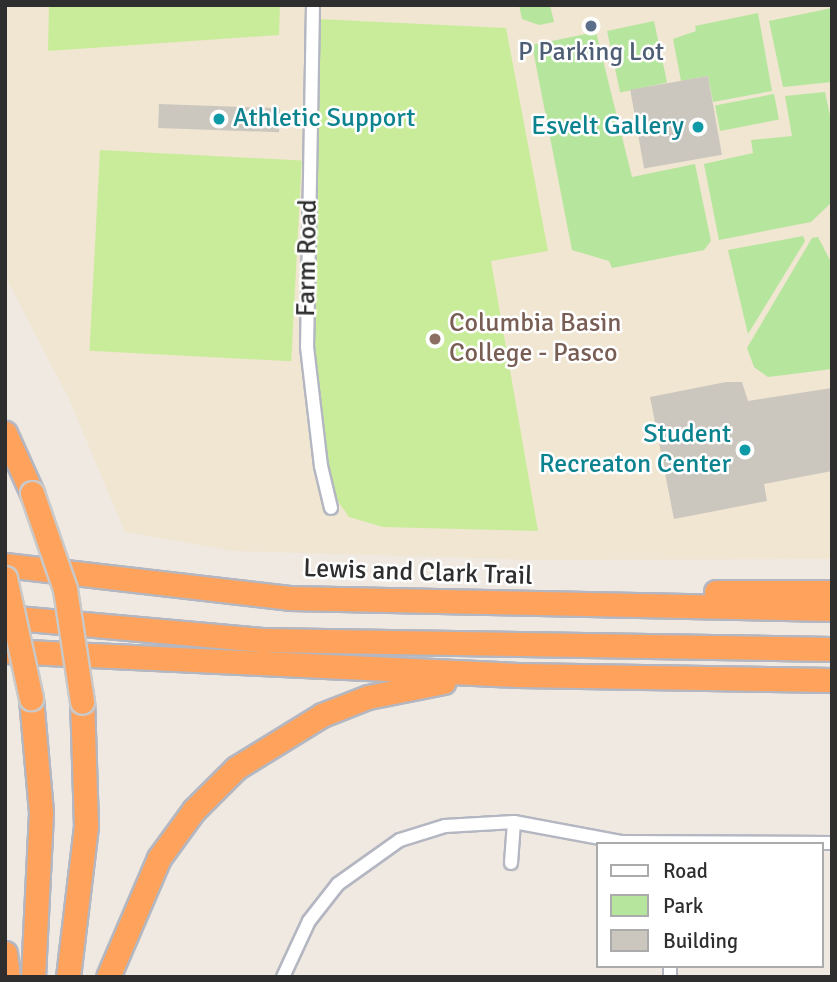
<!DOCTYPE html>
<style>
body{margin:0}
#map{position:relative;width:837px;height:982px;overflow:hidden;background:#efe9e1;font-family:Signika,sans-serif}
div>[style]{position:absolute}
.education>*{inset:0;background:#f0e6d1}
.green>*{inset:0;background:#b6e59e;transform-origin:0 0}
.pitch>*{inset:0;background:#c9ec9a;transform-origin:0 0}
.building>*{inset:0;background:#cbc7bf;transform-origin:0 0}
.roads{filter:drop-shadow(2px 0 #b4b7c1) drop-shadow(-2px 0 #b4b7c1) drop-shadow(0 2px #b4b7c1) drop-shadow(0 -2px #b4b7c1)}
.minor>*{height:12px;margin:-6px;padding:0 6px;transform-origin:6px;border-radius:6px;background:#fff}
.motorway>*{height:23px;margin:-11.5px;padding:0 11.5px;transform-origin:11.5px;border-radius:11.5px;background:#ffa35c}
.bridges{filter:drop-shadow(2px 0 #c9c9c9) drop-shadow(-2px 0 #c9c9c9) drop-shadow(0 2px #c9c9c9) drop-shadow(0 -2px #c9c9c9)}
.motorway-bridge>*{height:23px;margin:-11.5px;padding:0 11.5px;transform-origin:11.5px;border-radius:11.5px;background:#ffa35c}
.dots>*{width:19px;height:19px;translate:-50% -50%;box-sizing:border-box;border:4px solid #fff;border-radius:50%}
span{translate:-50% -50%;white-space:nowrap;text-align:center;line-height:1.15;-webkit-text-stroke:5px #fff;paint-order:stroke}
.service-label{font-size:26px;color:#4e5e75}
.culture-label{font-size:26px;color:#0d838f}
.left{translate:0 -50%;text-align:left}
.right{translate:-100% -50%;text-align:right}
.street-label{font-size:26px;color:#2e2e2e}
.education-label{font-size:26px;color:#785e54}
.frame{position:absolute;inset:0;border:7px solid #2e2e2e;pointer-events:none}
.legend{position:absolute;left:596px;top:842px;width:228px;height:126px;box-sizing:border-box;background:#fff;border:2px solid #ababab;margin:0;padding:9px 12px;list-style:none;font-size:21px;color:#2e2e2e}
.legend li{display:flex;align-items:center;gap:14px;height:35px}
.legend b{width:35px;border:2px solid #ababab}
</style>
<div id="map">
<div class="education">
<div style="clip-path:polygon(5px 5px,832px 5px,832px 559px,532px 560px,234px 551px,125px 532px,69px 399px,5px 276px)"></div>
</div>
<div class="green">
<div style="clip-path:polygon(519px 5px,550px 5px,554px 22px,539px 25px,522px 19px)"></div>
<div style="clip-path:polygon(832px 8px,832px 82px,783px 87px,769px 21px)"></div>
<div style="clip-path:polygon(758px 13px,772px 91px,713px 102px,708px 76px,681px 81px,673px 39px,696px 31px,695px 26px)"></div>
<div style="left:654px;top:21px;width:63px;height:48px;rotate:78deg"></div>
<div style="clip-path:polygon(596px 32px,632px 177px,695px 164px,711px 241px,704px 250px,612px 268px,609px 261px,572px 250px,532px 45px)"></div>
<div style="clip-path:polygon(825px 92px,832px 125px,832px 202px,811px 222px,719px 240px,704px 164px,753px 153px,751px 140px,792px 136px,785px 96px)"></div>
<div style="left:774px;top:94px;width:26px;height:60px;rotate:79deg"></div>
<div style="clip-path:polygon(803px 236px,805px 241px,748px 334px,728px 250px)"></div>
<div style="clip-path:polygon(818px 237px,832px 264px,832px 369px,768px 377px,754px 367px,747px 348px,812px 238px)"></div>
</div>
<div class="pitch">
<div style="clip-path:polygon(49px 5px,280px 5px,279px 35px,48px 51px)"></div>
<div style="clip-path:polygon(317px 19px,506px 28px,548px 251px,491px 261px,538px 531px,383px 527px,349px 517px,335px 497px,325px 463px,311px 327px)"></div>
<div style="left:100px;top:150px;width:202px;height:201px;rotate:3deg"></div>
</div>
<div class="building">
<div style="left:708px;top:76px;width:80px;height:79px;rotate:80deg"></div>
<div style="left:159px;top:104px;width:121px;height:24px;rotate:2deg"></div>
<div style="clip-path:polygon(726px 382px,742px 382px,748px 401px,832px 388px,832px 471px,764px 484px,767px 501px,674px 519px,650px 397px)"></div>
</div>
<div class="roads">
<div class="minor">
<div style="left:313px;top:5px;width:342px;rotate:91deg"></div>
<div style="left:307px;top:347px;width:120px;rotate:83.3deg"></div>
<div style="left:321px;top:466px;width:43px;rotate:76.6deg"></div>
<div style="left:511px;top:863px;width:41px;rotate:-85.8deg"></div>
<div style="left:283px;top:977px;width:62px;rotate:-65.1deg"></div>
<div style="left:309px;top:921px;width:47px;rotate:-51.9deg"></div>
<div style="left:338px;top:884px;width:76px;rotate:-35.4deg"></div>
<div style="left:400px;top:840px;width:47px;rotate:-17.3deg"></div>
<div style="left:445px;top:826px;width:69px;rotate:-3.3deg"></div>
<div style="left:514px;top:822px;width:110px;rotate:10.5deg"></div>
<div style="left:622px;top:842px;width:210px;rotate:0.3deg"></div>
<div style="left:670px;top:977px;width:11px;rotate:-90deg"></div>
</div>
<div class="motorway">
<div style="left:5px;top:433px;width:66px;rotate:65.8deg"></div>
<div style="left:5px;top:565px;width:286px;rotate:6.6deg"></div>
<div style="left:289px;top:598px;width:543px;rotate:1.16deg"></div>
<div style="left:716px;top:592px;width:116px"></div>
<div style="left:5px;top:617px;width:258px;rotate:5.1deg"></div>
<div style="left:262px;top:640px;width:570px;rotate:0.9deg"></div>
<div style="left:5px;top:651px;width:513px;rotate:2.68deg"></div>
<div style="left:517px;top:675px;width:315px;rotate:0.9deg"></div>
<div style="left:31px;top:698px;width:115px;rotate:85deg"></div>
<div style="left:41px;top:813px;width:164px;rotate:92.8deg"></div>
<div style="left:5px;top:953px;width:24px;rotate:83deg"></div>
<div style="left:68px;top:977px;width:152px;rotate:-83.2deg"></div>
<div style="left:86px;top:826px;width:124px;rotate:-91.8deg"></div>
<div style="left:108px;top:977px;width:129px;rotate:-66.8deg"></div>
<div style="left:159px;top:858px;width:59px;rotate:-53.9deg"></div>
<div style="left:194px;top:810px;width:59px;rotate:-45deg"></div>
<div style="left:236px;top:768px;width:101px;rotate:-31.6deg"></div>
<div style="left:322px;top:715px;width:49px;rotate:-21.4deg"></div>
<div style="left:368px;top:697px;width:77px;rotate:-11.2deg"></div>
</div>
</div>
<div class="bridges">
<div class="motorway-bridge">
<div style="left:32px;top:493px;width:102px;rotate:71deg"></div>
<div style="left:65px;top:589px;width:114px;rotate:81.4deg"></div>
<div style="left:5px;top:578px;width:123px;rotate:77.8deg"></div>
</div>
</div>
<div class="dots">
<div style="left:591px;top:26px;background:#5c6f8a"></div>
<div style="left:219px;top:119px;background:#0f9aa8"></div>
<div style="left:698px;top:127px;background:#0f9aa8"></div>
<div style="left:435px;top:339px;background:#8d6e63"></div>
<div style="left:745px;top:450px;background:#0f9aa8"></div>
</div>
<div class="service-label">
<span style="left:591px;top:53px">P Parking Lot</span>
</div>
<div class="culture-label">
<span class="left" style="left:233px;top:119px">Athletic Support</span>
<span class="right" style="left:684px;top:127px">Esvelt Gallery</span>
<span class="right" style="left:731px;top:450px">Student<br>Recreaton Center</span>
</div>
<div class="street-label">
<span style="left:308px;top:258px;rotate:-89deg">Farm Road</span>
<span style="left:418px;top:573px;rotate:2deg">Lewis and Clark Trail</span>
</div>
<div class="education-label">
<span class="left" style="left:449px;top:339px">Columbia Basin<br>College - Pasco</span>
</div>
<div class="frame"></div>
<ul class="legend">
<li><b style="height:9px;background:#fff"></b>Road</li>
<li><b style="height:19px;background:#b6e59e"></b>Park</li>
<li><b style="height:19px;background:#cbc7bf"></b>Building</li>
</ul>
</div>
